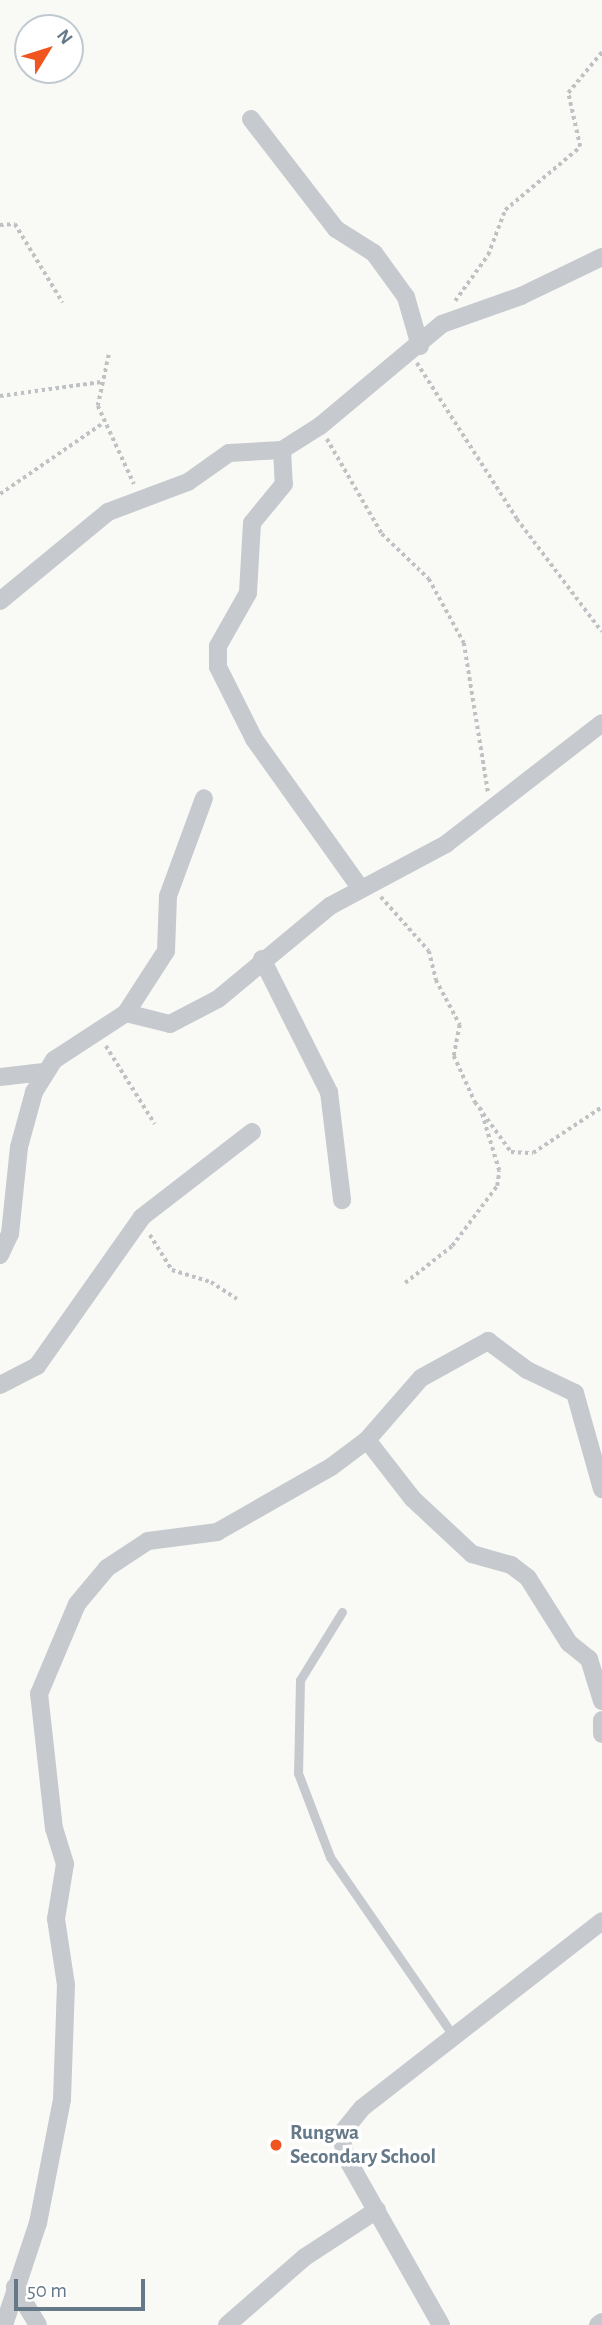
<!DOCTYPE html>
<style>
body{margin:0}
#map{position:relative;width:602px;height:2325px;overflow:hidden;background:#f9f9f6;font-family:"Alegreya Sans",sans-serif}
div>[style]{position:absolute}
.path>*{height:3.5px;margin-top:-1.75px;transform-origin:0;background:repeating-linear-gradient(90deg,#bfc2c4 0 3.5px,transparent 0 7px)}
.service>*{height:9px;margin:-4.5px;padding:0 4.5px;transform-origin:4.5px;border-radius:4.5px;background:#c6cace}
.minor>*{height:18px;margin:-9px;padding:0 9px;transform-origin:9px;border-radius:9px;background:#c6cace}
.dots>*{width:19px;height:19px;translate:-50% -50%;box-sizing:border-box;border:4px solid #fff;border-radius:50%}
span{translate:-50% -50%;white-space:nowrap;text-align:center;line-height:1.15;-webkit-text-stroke:7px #fff;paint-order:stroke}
.poi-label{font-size:21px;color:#657989;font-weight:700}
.left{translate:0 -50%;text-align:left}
.north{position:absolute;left:14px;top:14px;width:70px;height:70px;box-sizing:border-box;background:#fff;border:2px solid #c1c9d0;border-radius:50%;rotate:52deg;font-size:19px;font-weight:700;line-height:28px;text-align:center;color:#657989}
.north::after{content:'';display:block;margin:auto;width:24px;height:32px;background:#f0541f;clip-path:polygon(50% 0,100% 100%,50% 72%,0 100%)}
.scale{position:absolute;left:14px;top:2279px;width:131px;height:32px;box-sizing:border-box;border:4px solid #657989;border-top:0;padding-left:9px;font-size:21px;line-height:24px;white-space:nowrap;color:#657989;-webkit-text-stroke:5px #fff;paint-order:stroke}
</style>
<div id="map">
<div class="path">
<div style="left:0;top:225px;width:15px;rotate:-4deg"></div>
<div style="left:15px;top:224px;width:92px;rotate:58.7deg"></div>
<div style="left:455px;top:301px;width:57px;rotate:-54.3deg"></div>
<div style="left:488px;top:255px;width:48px;rotate:-69.3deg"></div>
<div style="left:505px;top:210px;width:98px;rotate:-40deg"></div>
<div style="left:580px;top:147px;width:55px;rotate:-102.5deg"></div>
<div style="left:568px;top:93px;width:53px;rotate:-50.3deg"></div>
<div style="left:109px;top:355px;width:52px;rotate:102.2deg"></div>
<div style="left:98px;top:406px;width:86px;rotate:65.2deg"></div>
<div style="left:417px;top:363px;width:185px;rotate:57.3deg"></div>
<div style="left:517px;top:519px;width:141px;rotate:53deg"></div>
<div style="left:0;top:396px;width:102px;rotate:-7.9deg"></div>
<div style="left:327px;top:439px;width:110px;rotate:59.9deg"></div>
<div style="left:382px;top:534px;width:65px;rotate:43.8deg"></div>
<div style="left:429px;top:579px;width:73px;rotate:61.3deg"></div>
<div style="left:464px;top:643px;width:151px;rotate:80.8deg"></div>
<div style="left:0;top:494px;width:124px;rotate:-34.5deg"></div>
<div style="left:381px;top:897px;width:72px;rotate:48.4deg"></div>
<div style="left:429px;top:951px;width:30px;rotate:76deg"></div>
<div style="left:436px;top:980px;width:51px;rotate:61.9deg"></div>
<div style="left:460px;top:1025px;width:32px;rotate:101deg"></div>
<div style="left:454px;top:1056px;width:51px;rotate:65.5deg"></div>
<div style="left:475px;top:1102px;width:62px;rotate:54.2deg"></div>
<div style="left:511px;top:1152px;width:22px;rotate:3deg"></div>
<div style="left:533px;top:1153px;width:83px;rotate:-33.7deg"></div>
<div style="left:106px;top:1046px;width:92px;rotate:57.9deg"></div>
<div style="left:150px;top:1235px;width:41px;rotate:57.8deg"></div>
<div style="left:172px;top:1270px;width:41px;rotate:17.1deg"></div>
<div style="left:211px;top:1282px;width:31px;rotate:33deg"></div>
<div style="left:405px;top:1283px;width:60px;rotate:-38.2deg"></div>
<div style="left:452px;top:1246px;width:75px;rotate:-53.1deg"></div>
<div style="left:497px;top:1186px;width:15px;rotate:-82deg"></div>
<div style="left:499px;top:1171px;width:66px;rotate:-106.8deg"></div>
</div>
<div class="service">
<div style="left:342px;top:1612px;width:80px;rotate:121.7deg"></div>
<div style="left:300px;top:1680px;width:93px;rotate:91.2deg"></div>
<div style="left:298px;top:1773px;width:90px;rotate:69.1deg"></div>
<div style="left:330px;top:1857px;width:216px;rotate:55.4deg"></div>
</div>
<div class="minor">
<div style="left:251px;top:119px;width:139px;rotate:52.3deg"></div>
<div style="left:336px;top:229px;width:45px;rotate:32.3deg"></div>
<div style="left:374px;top:253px;width:54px;rotate:54deg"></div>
<div style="left:406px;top:297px;width:51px;rotate:74.1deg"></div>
<div style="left:282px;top:450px;width:34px;rotate:87deg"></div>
<div style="left:284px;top:484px;width:50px;rotate:129.4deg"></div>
<div style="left:252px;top:523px;width:70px;rotate:93.3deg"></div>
<div style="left:248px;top:593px;width:61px;rotate:119.5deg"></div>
<div style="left:218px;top:646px;width:21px;rotate:90deg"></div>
<div style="left:218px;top:667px;width:80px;rotate:63.4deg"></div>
<div style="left:254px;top:739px;width:184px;rotate:54.5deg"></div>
<div style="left:0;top:601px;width:140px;rotate:-39.5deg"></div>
<div style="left:108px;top:512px;width:85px;rotate:-20.6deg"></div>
<div style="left:188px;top:482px;width:50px;rotate:-35.3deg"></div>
<div style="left:229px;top:453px;width:53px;rotate:-3.2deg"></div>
<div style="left:282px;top:450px;width:45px;rotate:-32.3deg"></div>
<div style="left:320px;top:426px;width:159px;rotate:-39.9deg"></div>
<div style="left:442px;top:324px;width:84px;rotate:-19.5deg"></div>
<div style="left:521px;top:296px;width:90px;rotate:-25.7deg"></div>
<div style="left:262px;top:959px;width:149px;rotate:63.3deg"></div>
<div style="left:329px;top:1092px;width:109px;rotate:83.1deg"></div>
<div style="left:126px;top:1013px;width:45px;rotate:14deg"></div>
<div style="left:170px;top:1024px;width:54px;rotate:-27.5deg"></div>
<div style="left:218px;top:999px;width:146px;rotate:-39.7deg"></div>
<div style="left:330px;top:906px;width:132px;rotate:-28.1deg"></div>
<div style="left:446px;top:844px;width:197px;rotate:-37.8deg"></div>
<div style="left:0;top:1077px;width:44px;rotate:-6.5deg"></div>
<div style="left:0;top:1255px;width:23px;rotate:-65deg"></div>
<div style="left:10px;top:1234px;width:87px;rotate:-84.1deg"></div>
<div style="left:19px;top:1147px;width:57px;rotate:-74.7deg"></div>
<div style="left:34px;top:1092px;width:38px;rotate:-58deg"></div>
<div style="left:54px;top:1060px;width:86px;rotate:-33.1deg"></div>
<div style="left:126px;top:1013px;width:74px;rotate:-57.2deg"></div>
<div style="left:166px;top:951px;width:55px;rotate:-87.9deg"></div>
<div style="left:168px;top:896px;width:104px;rotate:-69.8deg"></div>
<div style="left:0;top:1385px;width:42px;rotate:-27.2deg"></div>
<div style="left:37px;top:1366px;width:182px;rotate:-54.8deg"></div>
<div style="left:142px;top:1217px;width:139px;rotate:-37.7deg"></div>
<div style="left:367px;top:1440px;width:75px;rotate:52.1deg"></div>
<div style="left:413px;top:1499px;width:81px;rotate:43deg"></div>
<div style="left:472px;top:1554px;width:41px;rotate:15.8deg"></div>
<div style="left:511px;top:1565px;width:21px;rotate:37deg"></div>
<div style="left:528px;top:1578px;width:77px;rotate:57.8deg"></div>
<div style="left:569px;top:1643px;width:26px;rotate:39deg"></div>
<div style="left:589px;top:1659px;width:44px;rotate:72.8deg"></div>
<div style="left:602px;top:1720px;width:14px;rotate:90deg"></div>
<div style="left:15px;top:2287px;width:44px;rotate:58.8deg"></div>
<div style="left:4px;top:2325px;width:108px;rotate:-71.6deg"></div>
<div style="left:38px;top:2223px;width:126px;rotate:-79deg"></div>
<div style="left:62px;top:2099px;width:114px;rotate:-88deg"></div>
<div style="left:66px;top:1985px;width:67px;rotate:-98.6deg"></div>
<div style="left:56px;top:1919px;width:56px;rotate:-80.7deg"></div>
<div style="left:65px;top:1864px;width:37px;rotate:-107deg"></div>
<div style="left:54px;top:1829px;width:136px;rotate:-96.3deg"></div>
<div style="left:39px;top:1694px;width:98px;rotate:-67.1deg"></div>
<div style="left:77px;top:1604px;width:47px;rotate:-50.2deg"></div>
<div style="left:107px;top:1568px;width:49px;rotate:-33.4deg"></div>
<div style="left:148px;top:1541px;width:70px;rotate:-7.4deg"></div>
<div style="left:217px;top:1532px;width:131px;rotate:-29.7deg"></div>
<div style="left:331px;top:1467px;width:45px;rotate:-36.9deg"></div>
<div style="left:367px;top:1440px;width:82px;rotate:-48.9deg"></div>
<div style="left:421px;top:1378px;width:77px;rotate:-28.9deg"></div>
<div style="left:488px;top:1341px;width:49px;rotate:36.6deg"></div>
<div style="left:527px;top:1370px;width:53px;rotate:25.6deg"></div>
<div style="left:575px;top:1393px;width:100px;rotate:74.3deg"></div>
<div style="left:227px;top:2325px;width:103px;rotate:-41.1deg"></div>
<div style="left:305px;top:2257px;width:86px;rotate:-33.1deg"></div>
<div style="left:441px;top:2325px;width:195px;rotate:-119.5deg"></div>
<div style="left:345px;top:2155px;width:21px;rotate:-101deg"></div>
<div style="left:341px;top:2134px;width:33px;rotate:-51deg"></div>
<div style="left:362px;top:2108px;width:304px;rotate:-37.9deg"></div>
<div style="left:598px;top:2325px;width:5px;rotate:-37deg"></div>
</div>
<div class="dots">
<div style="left:276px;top:2145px;background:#f0541f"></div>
</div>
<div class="poi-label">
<span class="left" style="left:290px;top:2145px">Rungwa<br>Secondary School</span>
</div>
<div class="north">N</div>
<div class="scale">50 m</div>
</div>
